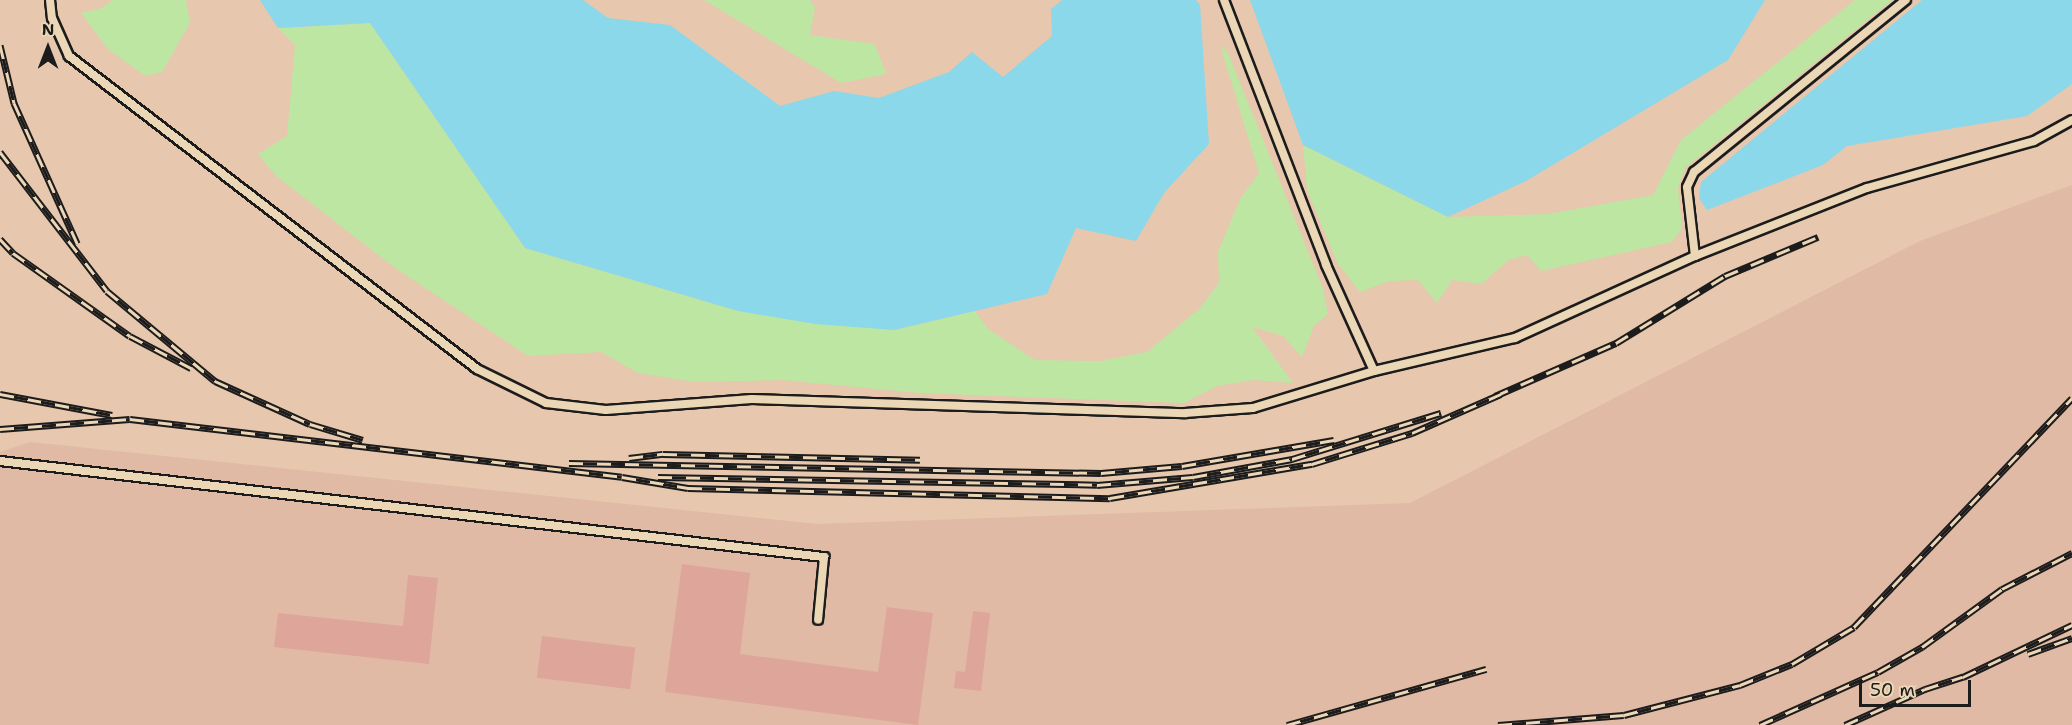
<!DOCTYPE html>
<style>
body{margin:0}
#map{position:relative;width:2072px;height:725px;overflow:hidden;background:#e7c7ad;font-family:"Shantell Sans",sans-serif}
div>[style]{position:absolute}
.built>*{inset:0;background:#e0baa4}
.green>*{inset:0;background:#bde6a3}
.water>*{inset:0;background:#8bd8ea}
.building>*{inset:0;background:#dea59a;transform-origin:0 0}
.roads{filter:drop-shadow(2px 0 #1c1c1c) drop-shadow(-2px 0 #1c1c1c) drop-shadow(0 2px #1c1c1c) drop-shadow(0 -2px #1c1c1c)}
.lane>*{height:8px;margin:-4px;padding:0 4px;transform-origin:4px;border-radius:4px;background:#ebd6b5}
.rail>*{height:7px;margin-top:-3.5px;transform-origin:0;background:repeating-linear-gradient(90deg,#ebd6b5 0 14px,#1c1c1c 0 28px);box-sizing:border-box;border-block:2px solid #1c1c1c}
span{translate:-50% -50%;white-space:nowrap;text-align:center;line-height:1.15;-webkit-text-stroke:4.5px #ebd6b5;paint-order:stroke}
.north{position:absolute;left:18px;top:18px;width:60px;height:60px;-webkit-text-stroke:4px #ebd6b5;paint-order:stroke;rotate:0deg;font-size:16px;font-weight:700;line-height:24px;text-align:center;color:#1c1c1c}
.north::after{content:'';display:block;margin:auto;width:21px;height:27px;background:#1c1c1c;clip-path:polygon(50% 0,100% 100%,50% 72%,0 100%)}
.scale{position:absolute;left:1859px;top:680px;width:112px;height:27px;box-sizing:border-box;border:3px solid #1c1c1c;border-top:0;padding-left:8px;font-size:18px;line-height:21px;white-space:nowrap;color:#1c1c1c;-webkit-text-stroke:4px #ebd6b5;paint-order:stroke}
</style>
<div id="map">
<div class="built">
<div style="clip-path:polygon(2072px 185px,2072px 725px,0 725px,0 452px,30px 442px,818px 524px,1410px 503px,1920px 241px)"></div>
</div>
<div class="green">
<div style="clip-path:polygon(112px 0,186px 0,190px 23px,162px 72px,145px 76px,108px 49px,81px 13px,102px 8px)"></div>
<div style="clip-path:polygon(704px 0,810px 0,815px 7px,810px 35px,875px 44px,886px 74px,841px 83px)"></div>
<div style="clip-path:polygon(1855px 0,1892px 0,1685px 168px,1678px 188px,1682px 229px,1672px 242px,1541px 271px,1527px 255px,1509px 260px,1481px 284px,1452px 280px,1437px 303px,1418px 280px,1389px 281px,1360px 292px,1338px 264px,1307px 190px,1303px 145px,1448px 217px,1548px 214px,1653px 195px,1681px 140px)"></div>
<div style="clip-path:polygon(370px 23px,525px 248px,738px 311px,894px 330px,975px 311px,988px 329px,1035px 360px,1099px 361px,1147px 352px,1200px 308px,1219px 283px,1218px 252px,1240px 199px,1259px 173px,1220px 45px,1228px 53px,1323px 289px,1328px 314px,1314px 326px,1302px 357px,1283px 336px,1252px 327px,1293px 383px,1253px 380px,1217px 386px,1184px 403px,919px 393px,782px 380px,694px 382px,638px 373px,601px 352px,528px 356px,395px 268px,276px 176px,258px 154px,287px 136px,295px 45px,278px 28px)"></div>
</div>
<div class="water">
<div style="clip-path:polygon(260px 0,583px 0,608px 18px,670px 25px,780px 106px,834px 91px,879px 98px,949px 72px,972px 52px,1003px 77px,1052px 36px,1051px 9px,1062px 0,1196px 0,1200px 5px,1209px 144px,1164px 193px,1136px 241px,1076px 228px,1047px 294px,894px 330px,815px 324px,738px 311px,525px 248px,370px 23px,278px 28px)"></div>
<div style="clip-path:polygon(1250px 0,1765px 0,1728px 60px,1526px 181px,1448px 217px,1303px 145px)"></div>
<div style="clip-path:polygon(1922px 0,2072px 0,2072px 84px,2027px 116px,1847px 146px,1823px 165px,1707px 210px,1699px 198px,1701px 182px)"></div>
</div>
<div class="building">
<div style="clip-path:polygon(682px 564px,750px 573px,740px 654px,878px 672px,887px 607px,933px 613px,918px 725px,665px 692px)"></div>
<div style="clip-path:polygon(408px 575px,438px 578px,429px 664px,274px 647px,278px 613px,403px 626px)"></div>
<div style="clip-path:polygon(973px 611px,990px 613px,981px 691px,954px 688px,956px 671px,965px 672px)"></div>
<div style="left:542px;top:636px;width:94px;height:42px;rotate:7deg"></div>
</div>
<div class="roads">
<div class="lane">
<div style="left:50px;top:0;width:18px;rotate:84deg"></div>
<div style="left:52px;top:18px;width:42px;rotate:65.9deg"></div>
<div style="left:69px;top:56px;width:514px;rotate:37.49deg"></div>
<div style="left:477px;top:369px;width:77px;rotate:26.2deg"></div>
<div style="left:546px;top:403px;width:60px;rotate:6.7deg"></div>
<div style="left:606px;top:410px;width:146px;rotate:-4.3deg"></div>
<div style="left:752px;top:399px;width:433px;rotate:1.9deg"></div>
<div style="left:1185px;top:413px;width:68px;rotate:-4.2deg"></div>
<div style="left:1253px;top:408px;width:127px;rotate:-17deg"></div>
<div style="left:1374px;top:371px;width:145px;rotate:-13.2deg"></div>
<div style="left:1515px;top:338px;width:198px;rotate:-24.5deg"></div>
<div style="left:1695px;top:256px;width:185px;rotate:-21.6deg"></div>
<div style="left:1867px;top:188px;width:173px;rotate:-15.7deg"></div>
<div style="left:2034px;top:141px;width:43px;rotate:-28.9deg"></div>
<div style="left:1224px;top:0;width:284px;rotate:68.9deg"></div>
<div style="left:1326px;top:265px;width:116px;rotate:65.6deg"></div>
<div style="left:1695px;top:256px;width:69px;rotate:-96.6deg"></div>
<div style="left:1687px;top:187px;width:17px;rotate:-65deg"></div>
<div style="left:1694px;top:172px;width:273px;rotate:-39.1deg"></div>
<div style="left:0;top:461px;width:830px;rotate:6.65deg"></div>
<div style="left:824px;top:557px;width:63px;rotate:95.4deg"></div>
</div>
</div>
<div class="rail">
<div style="left:0;top:45px;width:60px;rotate:76.4deg"></div>
<div style="left:14px;top:103px;width:154px;rotate:65.8deg"></div>
<div style="left:0;top:152px;width:175px;rotate:52.4deg"></div>
<div style="left:107px;top:291px;width:141px;rotate:39.8deg"></div>
<div style="left:215px;top:381px;width:104px;rotate:24.4deg"></div>
<div style="left:310px;top:424px;width:55px;rotate:16.8deg"></div>
<div style="left:0;top:239px;width:19px;rotate:47deg"></div>
<div style="left:13px;top:253px;width:143px;rotate:35.4deg"></div>
<div style="left:130px;top:336px;width:69px;rotate:27.7deg"></div>
<div style="left:0;top:394px;width:114px;rotate:10.6deg"></div>
<div style="left:1495px;top:396px;width:132px;rotate:-23.7deg"></div>
<div style="left:1616px;top:343px;width:128px;rotate:-31.6deg"></div>
<div style="left:1725px;top:276px;width:101px;rotate:-22.8deg"></div>
<div style="left:0;top:429px;width:130px;rotate:-4.4deg"></div>
<div style="left:130px;top:419px;width:495px;rotate:6.7deg"></div>
<div style="left:622px;top:477px;width:67px;rotate:9.5deg"></div>
<div style="left:688px;top:488px;width:422px;rotate:1.4deg"></div>
<div style="left:1110px;top:498px;width:205px;rotate:-9.6deg"></div>
<div style="left:1312px;top:464px;width:105px;rotate:-17.2deg"></div>
<div style="left:1412px;top:433px;width:97px;rotate:-23.7deg"></div>
<div style="left:629px;top:458px;width:34px;rotate:-7deg"></div>
<div style="left:663px;top:454px;width:257px;rotate:1.3deg"></div>
<div style="left:569px;top:463px;width:532px;rotate:1.08deg"></div>
<div style="left:1101px;top:473px;width:81px;rotate:-4.9deg"></div>
<div style="left:1182px;top:466px;width:154px;rotate:-9.7deg"></div>
<div style="left:658px;top:477px;width:439px;rotate:1deg"></div>
<div style="left:1097px;top:485px;width:96px;rotate:-4.8deg"></div>
<div style="left:1193px;top:477px;width:101px;rotate:-10.3deg"></div>
<div style="left:1292px;top:459px;width:156px;rotate:-17.2deg"></div>
<div style="left:2028px;top:654px;width:47px;rotate:-20deg"></div>
<div style="left:1287px;top:725px;width:207px;rotate:-15.7deg"></div>
<div style="left:1498px;top:725px;width:126px;rotate:-4.5deg"></div>
<div style="left:1624px;top:715px;width:120px;rotate:-14.5deg"></div>
<div style="left:1740px;top:685px;width:56px;rotate:-22deg"></div>
<div style="left:1792px;top:664px;width:72px;rotate:-30.8deg"></div>
<div style="left:1854px;top:627px;width:316px;rotate:-46.4deg"></div>
<div style="left:1760px;top:725px;width:129px;rotate:-24.2deg"></div>
<div style="left:1878px;top:672px;width:51px;rotate:-29.6deg"></div>
<div style="left:1922px;top:647px;width:99px;rotate:-35.9deg"></div>
<div style="left:2002px;top:589px;width:79px;rotate:-27.2deg"></div>
<div style="left:1845px;top:725px;width:88px;rotate:-24.2deg"></div>
<div style="left:1925px;top:689px;width:40px;rotate:-18deg"></div>
<div style="left:1963px;top:677px;width:121px;rotate:-25.5deg"></div>
</div>
<div class="north">N</div>
<div class="scale">50 m</div>
</div>
